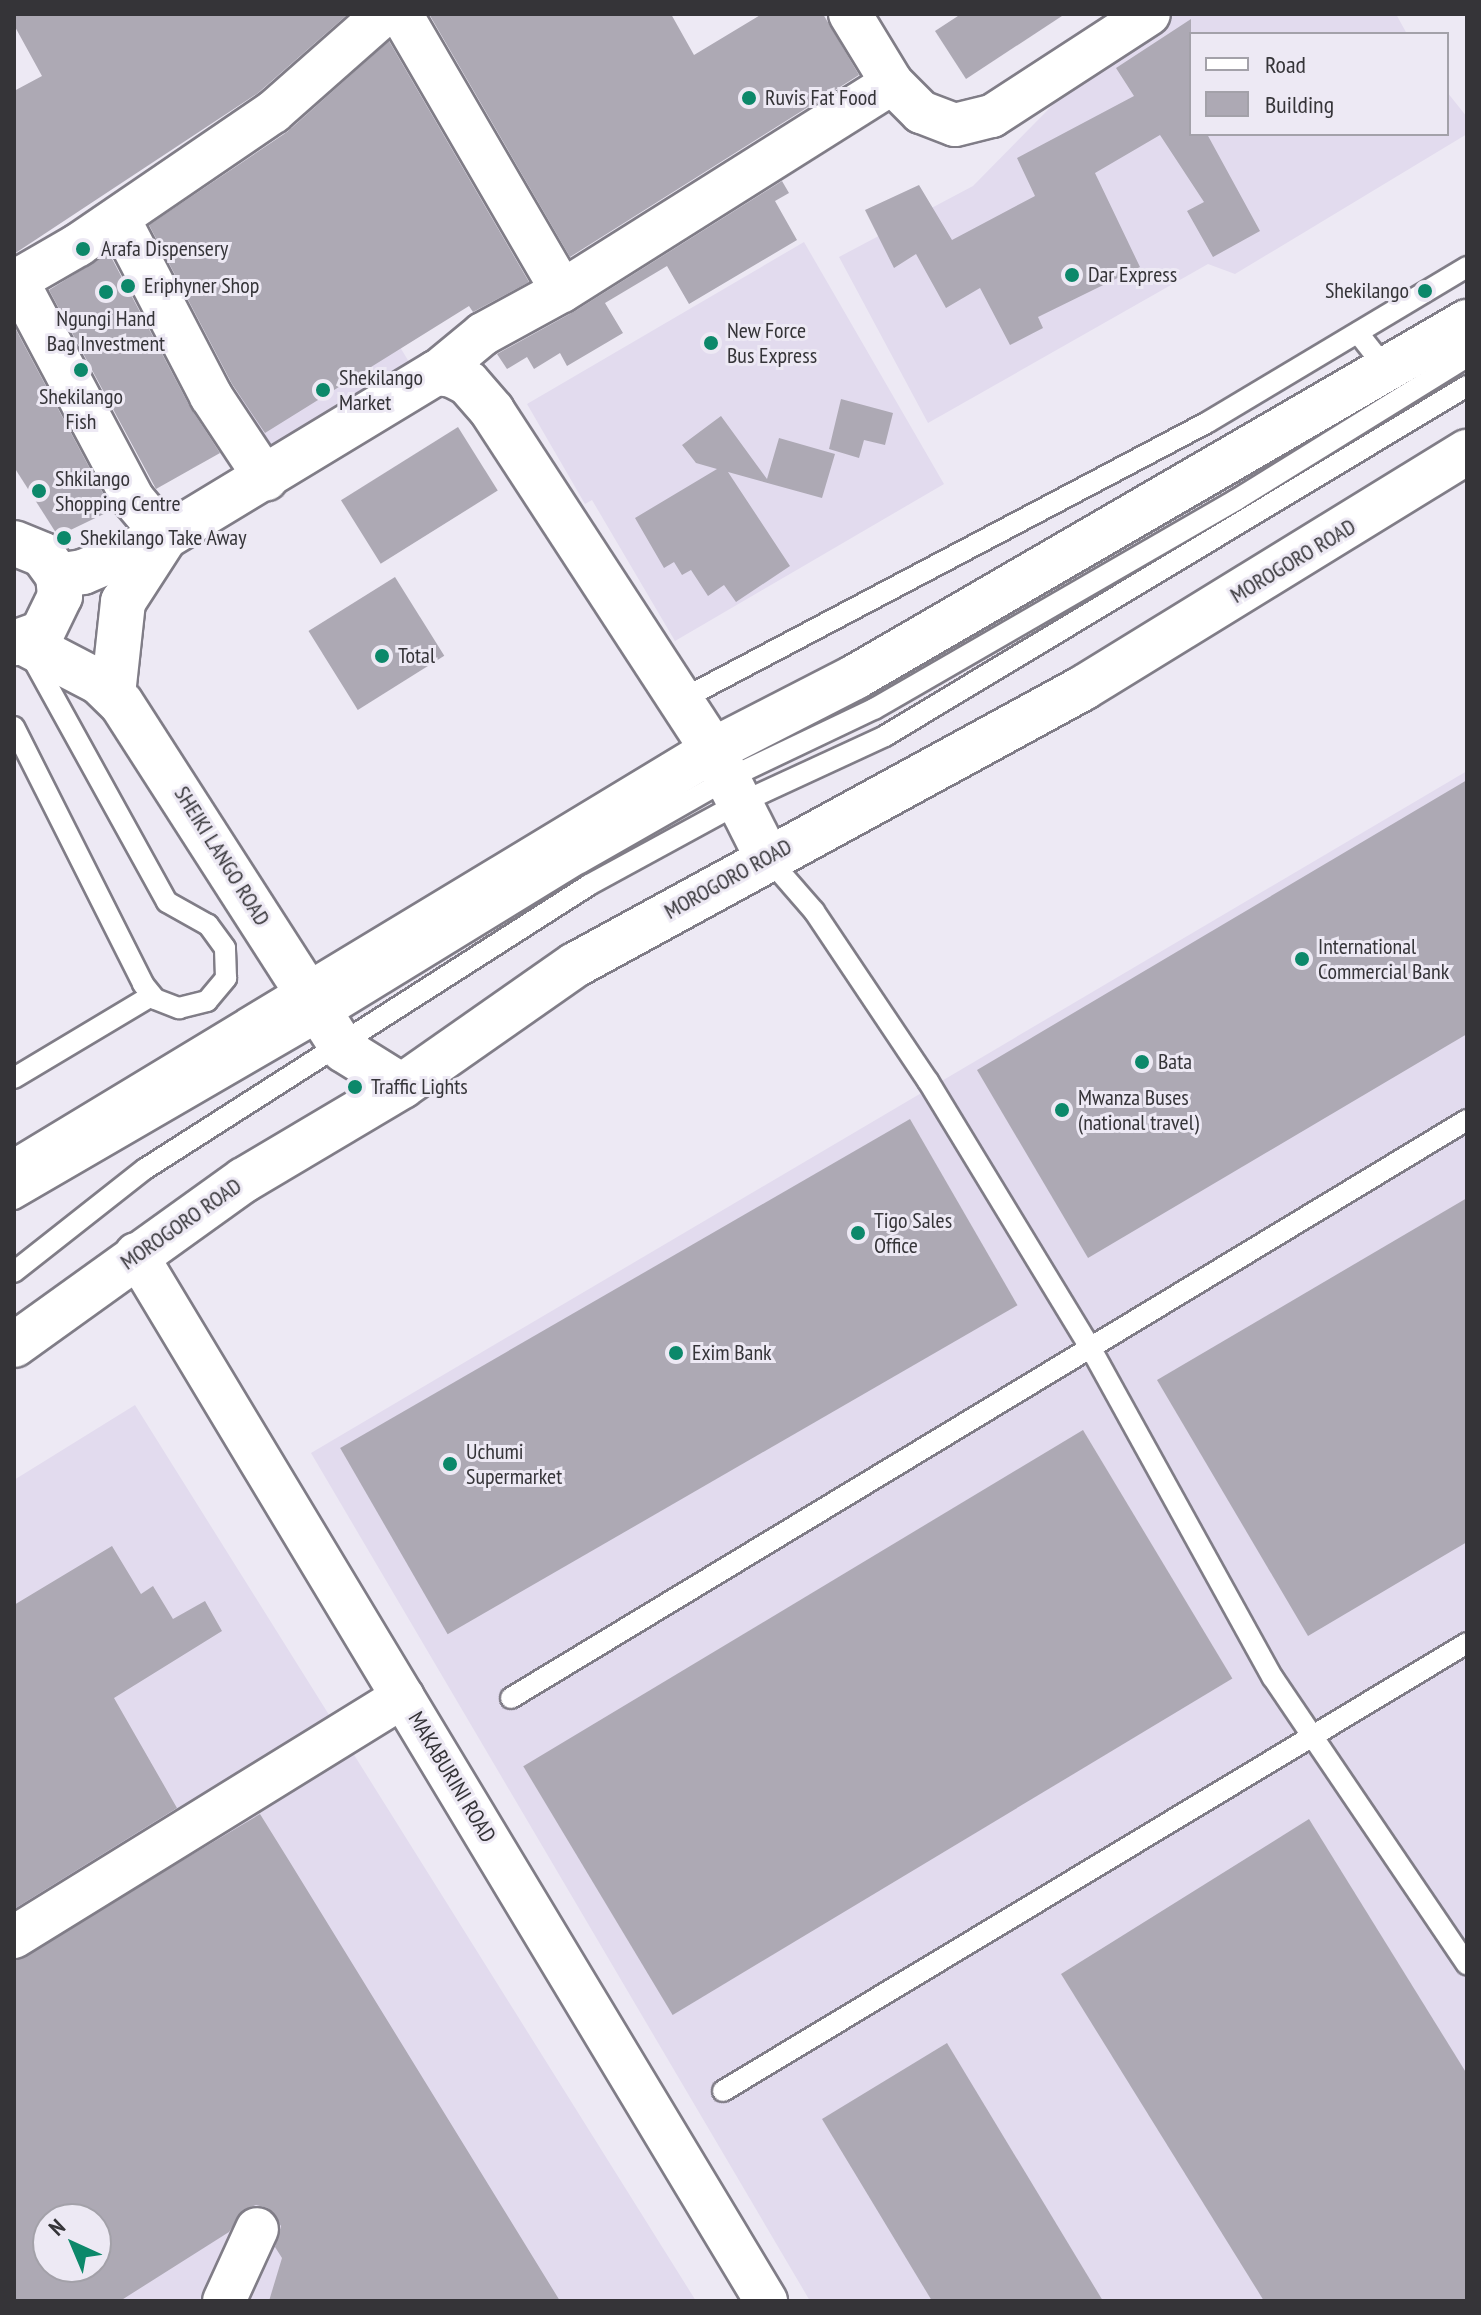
<!DOCTYPE html>
<style>
body{margin:0}
#map{position:relative;width:1481px;height:2315px;overflow:hidden;background:#ede9f4;font-family:"PT Sans Narrow",sans-serif}
div>[style]{position:absolute}
.built>*{inset:0;background:#e2dbee}
.building>*{inset:0;background:#ada9b4;transform-origin:0 0}
.roads{filter:drop-shadow(2px 0 #807d87) drop-shadow(-2px 0 #807d87) drop-shadow(0 2px #807d87) drop-shadow(0 -2px #807d87)}
.lane>*{height:20px;margin:-10px;padding:0 10px;transform-origin:10px;border-radius:10px;background:#fff}
.street>*{height:42px;margin:-21px;padding:0 21px;transform-origin:21px;border-radius:21px;background:#fff}
.secondary>*{height:44px;margin:-22px;padding:0 22px;transform-origin:22px;border-radius:22px;background:#fff}
.highway>*{height:44px;margin:-22px;padding:0 22px;transform-origin:22px;border-radius:22px;background:#fff}
.dots>*{width:22px;height:22px;translate:-50% -50%;box-sizing:border-box;border:4px solid #ede9f4;border-radius:50%}
span{translate:-50% -50%;white-space:nowrap;text-align:center;line-height:1.15;-webkit-text-stroke:6px #ede9f4;paint-order:stroke}
.poi-label{font-size:22px;color:#353438}
.left{translate:0 -50%;text-align:left}
.right{translate:-100% -50%;text-align:right}
.street-label{font-size:22px;color:#353438}
.frame{position:absolute;inset:0;border:16px solid #353438;pointer-events:none}
.legend{position:absolute;left:1189px;top:32px;width:260px;height:104px;box-sizing:border-box;background:#ede9f4;border:2px solid #a3a1a9;margin:0;padding:10px 14px;list-style:none;font-size:24px;color:#353438}
.legend li{display:flex;align-items:center;gap:16px;height:40px}
.legend b{width:40px;border:2px solid #a3a1a9}
.north{position:absolute;left:32px;top:2203px;width:80px;height:80px;box-sizing:border-box;background:#ede9f4;border:2px solid #a3a1a9;border-radius:50%;rotate:316deg;font-size:22px;font-weight:700;line-height:32px;text-align:center;color:#353438}
.north::after{content:'';display:block;margin:auto;width:28px;height:36px;background:#0c886a;clip-path:polygon(50% 0,100% 100%,50% 72%,0 100%)}
</style>
<div id="map">
<div class="built">
<div style="clip-path:polygon(1160px 14px,1396px 14px,1407px 34px,1191px 34px,1191px 134px,1447px 134px,1447px 92px,1467px 117px,1467px 134px,1235px 274px,1208px 264px,928px 423px,839px 257px,973px 186px,1102px 55px)"></div>
<div style="clip-path:polygon(804px 242px,944px 484px,675px 641px,592px 500px,585px 504px,527px 404px)"></div>
<div style="clip-path:polygon(385px 322px,418px 377px,266px 470px,226px 403px)"></div>
<div style="clip-path:polygon(1467px 771px,1467px 2301px,810px 2301px,311px 1453px)"></div>
<div style="clip-path:polygon(evenodd,135px 1405px,696px 2301px,14px 2301px,14px 1480px,135px 1405px,48px 2219px,96px 2219px,96px 2267px,48px 2267px,48px 2219px)"></div>
</div>
<div class="building">
<div style="clip-path:polygon(14px 14px,348px 14px,258px 93px,14px 254px,14px 91px,42px 76px,14px 25px)"></div>
<div style="clip-path:polygon(429px 14px,671px 14px,694px 55px,762px 14px,823px 14px,859px 75px,570px 257px)"></div>
<div style="clip-path:polygon(961px 14px,1065px 14px,966px 79px,935px 31px)"></div>
<div style="clip-path:polygon(1191px 19px,1191px 134px,1207px 134px,1260px 231px,1213px 257px,1187px 211px,1204px 202px,1160px 135px,1095px 173px,1140px 267px,1038px 317px,1043px 328px,1010px 345px,980px 288px,946px 308px,916px 254px,894px 268px,865px 210px,919px 185px,952px 240px,1035px 196px,1017px 158px,1134px 96px,1116px 68px)"></div>
<div style="clip-path:polygon(389px 41px,529px 282px,473px 312px,469px 306px,265px 433px,232px 384px,149px 225px,287px 132px)"></div>
<div style="clip-path:polygon(782px 181px,789px 193px,775px 201px,797px 240px,689px 304px,667px 266px,605px 303px,623px 333px,567px 366px,560px 353px,534px 369px,527px 357px,507px 369px,497px 354px,575px 311px)"></div>
<div style="clip-path:polygon(109px 253px,190px 407px,220px 453px,156px 489px,49px 290px)"></div>
<div style="clip-path:polygon(14px 326px,112px 510px,58px 536px,14px 467px)"></div>
<div style="clip-path:polygon(841px 399px,893px 413px,885px 445px,864px 440px,859px 458px,829px 449px)"></div>
<div style="clip-path:polygon(721px 416px,767px 479px,779px 438px,835px 454px,822px 498px,728px 472px,790px 566px,736px 602px,724px 585px,708px 596px,691px 570px,682px 575px,674px 562px,664px 568px,635px 518px,717px 469px,696px 463px,682px 445px)"></div>
<div style="left:458px;top:427px;width:75px;height:138px;rotate:58deg"></div>
<div style="left:395px;top:577px;width:93px;height:102px;rotate:58deg"></div>
<div style="clip-path:polygon(1467px 780px,1467px 1034px,1088px 1258px,977px 1070px)"></div>
<div style="left:910px;top:1119px;width:215px;height:658px;rotate:60deg"></div>
<div style="clip-path:polygon(1467px 1198px,1467px 1542px,1308px 1636px,1157px 1380px)"></div>
<div style="left:1083px;top:1430px;width:290px;height:653px;rotate:59deg"></div>
<div style="clip-path:polygon(112px 1546px,141px 1594px,153px 1586px,173px 1619px,205px 1601px,222px 1631px,114px 1698px,177px 1808px,14px 1909px,14px 1605px)"></div>
<div style="clip-path:polygon(evenodd,260px 1814px,288px 1859px,560px 2301px,269px 2301px,282px 2258px,275px 2247px,281px 2226px,268px 2208px,256px 2205px,243px 2210px,229px 2232px,120px 2301px,14px 2301px,14px 1961px,260px 1814px,48px 2219px,96px 2219px,96px 2267px,48px 2267px,48px 2219px)"></div>
<div style="clip-path:polygon(1309px 1819px,1467px 2074px,1467px 2301px,1264px 2301px,1061px 1974px)"></div>
<div style="clip-path:polygon(947px 2043px,1103px 2301px,932px 2301px,822px 2119px)"></div>
</div>
<div class="roads">
<div class="lane">
<div style="left:1358px;top:333px;width:47px;rotate:51.9deg"></div>
<div style="left:677px;top:702px;width:600px;rotate:-27.8deg"></div>
<div style="left:1208px;top:422px;width:302px;rotate:-30.9deg"></div>
<div style="left:14px;top:727px;width:288px;rotate:63.3deg"></div>
<div style="left:143px;top:984px;width:19px;rotate:51deg"></div>
<div style="left:155px;top:999px;width:26px;rotate:21deg"></div>
<div style="left:179px;top:1008px;width:29px;rotate:-14deg"></div>
<div style="left:207px;top:1001px;width:30px;rotate:-50deg"></div>
<div style="left:226px;top:978px;width:30px;rotate:-92deg"></div>
<div style="left:225px;top:948px;width:29px;rotate:-126deg"></div>
<div style="left:208px;top:925px;width:47px;rotate:-150.7deg"></div>
<div style="left:167px;top:902px;width:280px;rotate:-118.9deg"></div>
<div style="left:767px;top:857px;width:72px;rotate:49deg"></div>
<div style="left:814px;top:911px;width:205px;rotate:56.2deg"></div>
<div style="left:928px;top:1081px;width:311px;rotate:58.7deg"></div>
<div style="left:1090px;top:1347px;width:378px;rotate:61.1deg"></div>
<div style="left:1273px;top:1678px;width:346px;rotate:55.9deg"></div>
<div style="left:14px;top:1078px;width:160px;rotate:-30.9deg"></div>
<div style="left:14px;top:1199px;width:359px;rotate:-30.1deg"></div>
<div style="left:325px;top:1019px;width:299px;rotate:-31.5deg"></div>
<div style="left:580px;top:863px;width:169px;rotate:-29.7deg"></div>
<div style="left:727px;top:779px;width:163px;rotate:-25.5deg"></div>
<div style="left:874px;top:709px;width:418px;rotate:-30deg"></div>
<div style="left:1236px;top:500px;width:272px;rotate:-31.8deg"></div>
<div style="left:14px;top:1272px;width:167px;rotate:-38.2deg"></div>
<div style="left:145px;top:1169px;width:527px;rotate:-32.6deg"></div>
<div style="left:589px;top:885px;width:167px;rotate:-28.6deg"></div>
<div style="left:736px;top:805px;width:164px;rotate:-24.8deg"></div>
<div style="left:885px;top:736px;width:679px;rotate:-31.02deg"></div>
<div style="left:511px;top:1698px;width:1117px;rotate:-31.16deg"></div>
<div style="left:723px;top:2091px;width:868px;rotate:-31.05deg"></div>
</div>
<div class="street">
<div style="left:401px;top:14px;width:320px;rotate:59.8deg"></div>
<div style="left:850px;top:14px;width:81px;rotate:58.7deg"></div>
<div style="left:892px;top:83px;width:41px;rotate:45deg"></div>
<div style="left:921px;top:112px;width:36px;rotate:21deg"></div>
<div style="left:955px;top:125px;width:38px;rotate:-14deg"></div>
<div style="left:992px;top:116px;width:187px;rotate:-33deg"></div>
<div style="left:122px;top:225px;width:193px;rotate:62.5deg"></div>
<div style="left:211px;top:396px;width:100px;rotate:56.5deg"></div>
<div style="left:14px;top:282px;width:74px;rotate:-30deg"></div>
<div style="left:78px;top:245px;width:236px;rotate:-34.3deg"></div>
<div style="left:273px;top:112px;width:148px;rotate:-41.4deg"></div>
<div style="left:22px;top:290px;width:237px;rotate:62deg"></div>
<div style="left:133px;top:499px;width:50px;rotate:49.9deg"></div>
<div style="left:436px;top:373px;width:61px;rotate:-39.7deg"></div>
<div style="left:483px;top:334px;width:90px;rotate:-28.6deg"></div>
<div style="left:562px;top:291px;width:390px;rotate:-32.2deg"></div>
<div style="left:136px;top:1254px;width:1222px;rotate:58.96deg"></div>
<div style="left:14px;top:1937px;width:457px;rotate:-31.7deg"></div>
<div style="left:224px;top:2301px;width:79px;rotate:-65.4deg"></div>
</div>
<div class="secondary">
<div style="left:14px;top:543px;width:31px;rotate:22deg"></div>
<div style="left:43px;top:555px;width:26px;rotate:54deg"></div>
<div style="left:58px;top:576px;width:20px;rotate:84deg"></div>
<div style="left:60px;top:596px;width:41px;rotate:115.9deg"></div>
<div style="left:42px;top:633px;width:30px;rotate:160deg"></div>
<div style="left:58px;top:576px;width:25px;rotate:-9deg"></div>
<div style="left:83px;top:572px;width:89px;rotate:-23.1deg"></div>
<div style="left:165px;top:537px;width:317px;rotate:-31.2deg"></div>
<div style="left:436px;top:373px;width:16px;rotate:7deg"></div>
<div style="left:452px;top:375px;width:18px;rotate:27deg"></div>
<div style="left:468px;top:383px;width:37px;rotate:49deg"></div>
<div style="left:492px;top:411px;width:405px;rotate:56.9deg"></div>
<div style="left:713px;top:750px;width:120px;rotate:63.2deg"></div>
<div style="left:24px;top:643px;width:85px;rotate:27.5deg"></div>
<div style="left:99px;top:682px;width:30px;rotate:44deg"></div>
<div style="left:121px;top:703px;width:412px;rotate:57.3deg"></div>
<div style="left:344px;top:1050px;width:68px;rotate:31.8deg"></div>
<div style="left:113px;top:694px;width:93px;rotate:-83.8deg"></div>
<div style="left:123px;top:602px;width:77px;rotate:-57.1deg"></div>
</div>
<div class="highway">
<div style="left:14px;top:1173px;width:817px;rotate:-31.18deg"></div>
<div style="left:713px;top:750px;width:160px;rotate:-27.2deg"></div>
<div style="left:855px;top:677px;width:708px;rotate:-30.12deg"></div>
<div style="left:14px;top:1345px;width:283px;rotate:-35.7deg"></div>
<div style="left:244px;top:1180px;width:184px;rotate:-30.7deg"></div>
<div style="left:402px;top:1086px;width:211px;rotate:-35deg"></div>
<div style="left:575px;top:965px;width:579px;rotate:-28.6deg"></div>
<div style="left:1083px;top:688px;width:451px;rotate:-31.6deg"></div>
</div>
</div>
<div class="dots">
<div style="left:749px;top:98px;background:#0c886a"></div>
<div style="left:83px;top:249px;background:#0c886a"></div>
<div style="left:1072px;top:275px;background:#0c886a"></div>
<div style="left:128px;top:286px;background:#0c886a"></div>
<div style="left:1425px;top:291px;background:#0c886a"></div>
<div style="left:106px;top:292px;background:#0c886a"></div>
<div style="left:711px;top:343px;background:#0c886a"></div>
<div style="left:81px;top:370px;background:#0c886a"></div>
<div style="left:323px;top:390px;background:#0c886a"></div>
<div style="left:39px;top:491px;background:#0c886a"></div>
<div style="left:64px;top:538px;background:#0c886a"></div>
<div style="left:382px;top:656px;background:#0c886a"></div>
<div style="left:1302px;top:959px;background:#0c886a"></div>
<div style="left:1142px;top:1062px;background:#0c886a"></div>
<div style="left:355px;top:1087px;background:#0c886a"></div>
<div style="left:1062px;top:1110px;background:#0c886a"></div>
<div style="left:858px;top:1233px;background:#0c886a"></div>
<div style="left:676px;top:1353px;background:#0c886a"></div>
<div style="left:450px;top:1464px;background:#0c886a"></div>
</div>
<div class="poi-label">
<span class="left" style="left:765px;top:98px">Ruvis Fat Food</span>
<span class="left" style="left:101px;top:249px">Arafa Dispensery</span>
<span class="left" style="left:1088px;top:275px">Dar Express</span>
<span class="left" style="left:144px;top:286px">Eriphyner Shop</span>
<span class="right" style="left:1409px;top:291px">Shekilango</span>
<span style="left:106px;top:331px">Ngungi Hand<br>Bag Investment</span>
<span class="left" style="left:727px;top:343px">New Force<br>Bus Express</span>
<span class="left" style="left:339px;top:390px">Shekilango<br>Market</span>
<span style="left:81px;top:409px">Shekilango<br>Fish</span>
<span class="left" style="left:55px;top:491px">Shkilango<br>Shopping Centre</span>
<span class="left" style="left:80px;top:538px">Shekilango Take Away</span>
<span class="left" style="left:398px;top:656px">Total</span>
<span class="left" style="left:1318px;top:959px">International<br>Commercial Bank</span>
<span class="left" style="left:1158px;top:1062px">Bata</span>
<span class="left" style="left:371px;top:1087px">Traffic Lights</span>
<span class="left" style="left:1078px;top:1110px">Mwanza Buses<br>(national travel)</span>
<span class="left" style="left:874px;top:1233px">Tigo Sales<br>Office</span>
<span class="left" style="left:692px;top:1353px">Exim Bank</span>
<span class="left" style="left:466px;top:1464px">Uchumi<br>Supermarket</span>
</div>
<div class="street-label">
<span style="left:1293px;top:561px;rotate:-31deg">MOROGORO ROAD</span>
<span style="left:222px;top:856px;rotate:58deg">SHEIKI LANGO ROAD</span>
<span style="left:728px;top:879px;rotate:-29deg">MOROGORO ROAD</span>
<span style="left:181px;top:1224px;rotate:-35deg">MOROGORO ROAD</span>
<span style="left:452px;top:1777px;rotate:59deg">MAKABURINI ROAD</span>
</div>
<div class="frame"></div>
<ul class="legend">
<li><b style="height:10px;background:#fff"></b>Road</li>
<li><b style="height:22px;background:#ada9b4"></b>Building</li>
</ul>
<div class="north">N</div>
</div>
